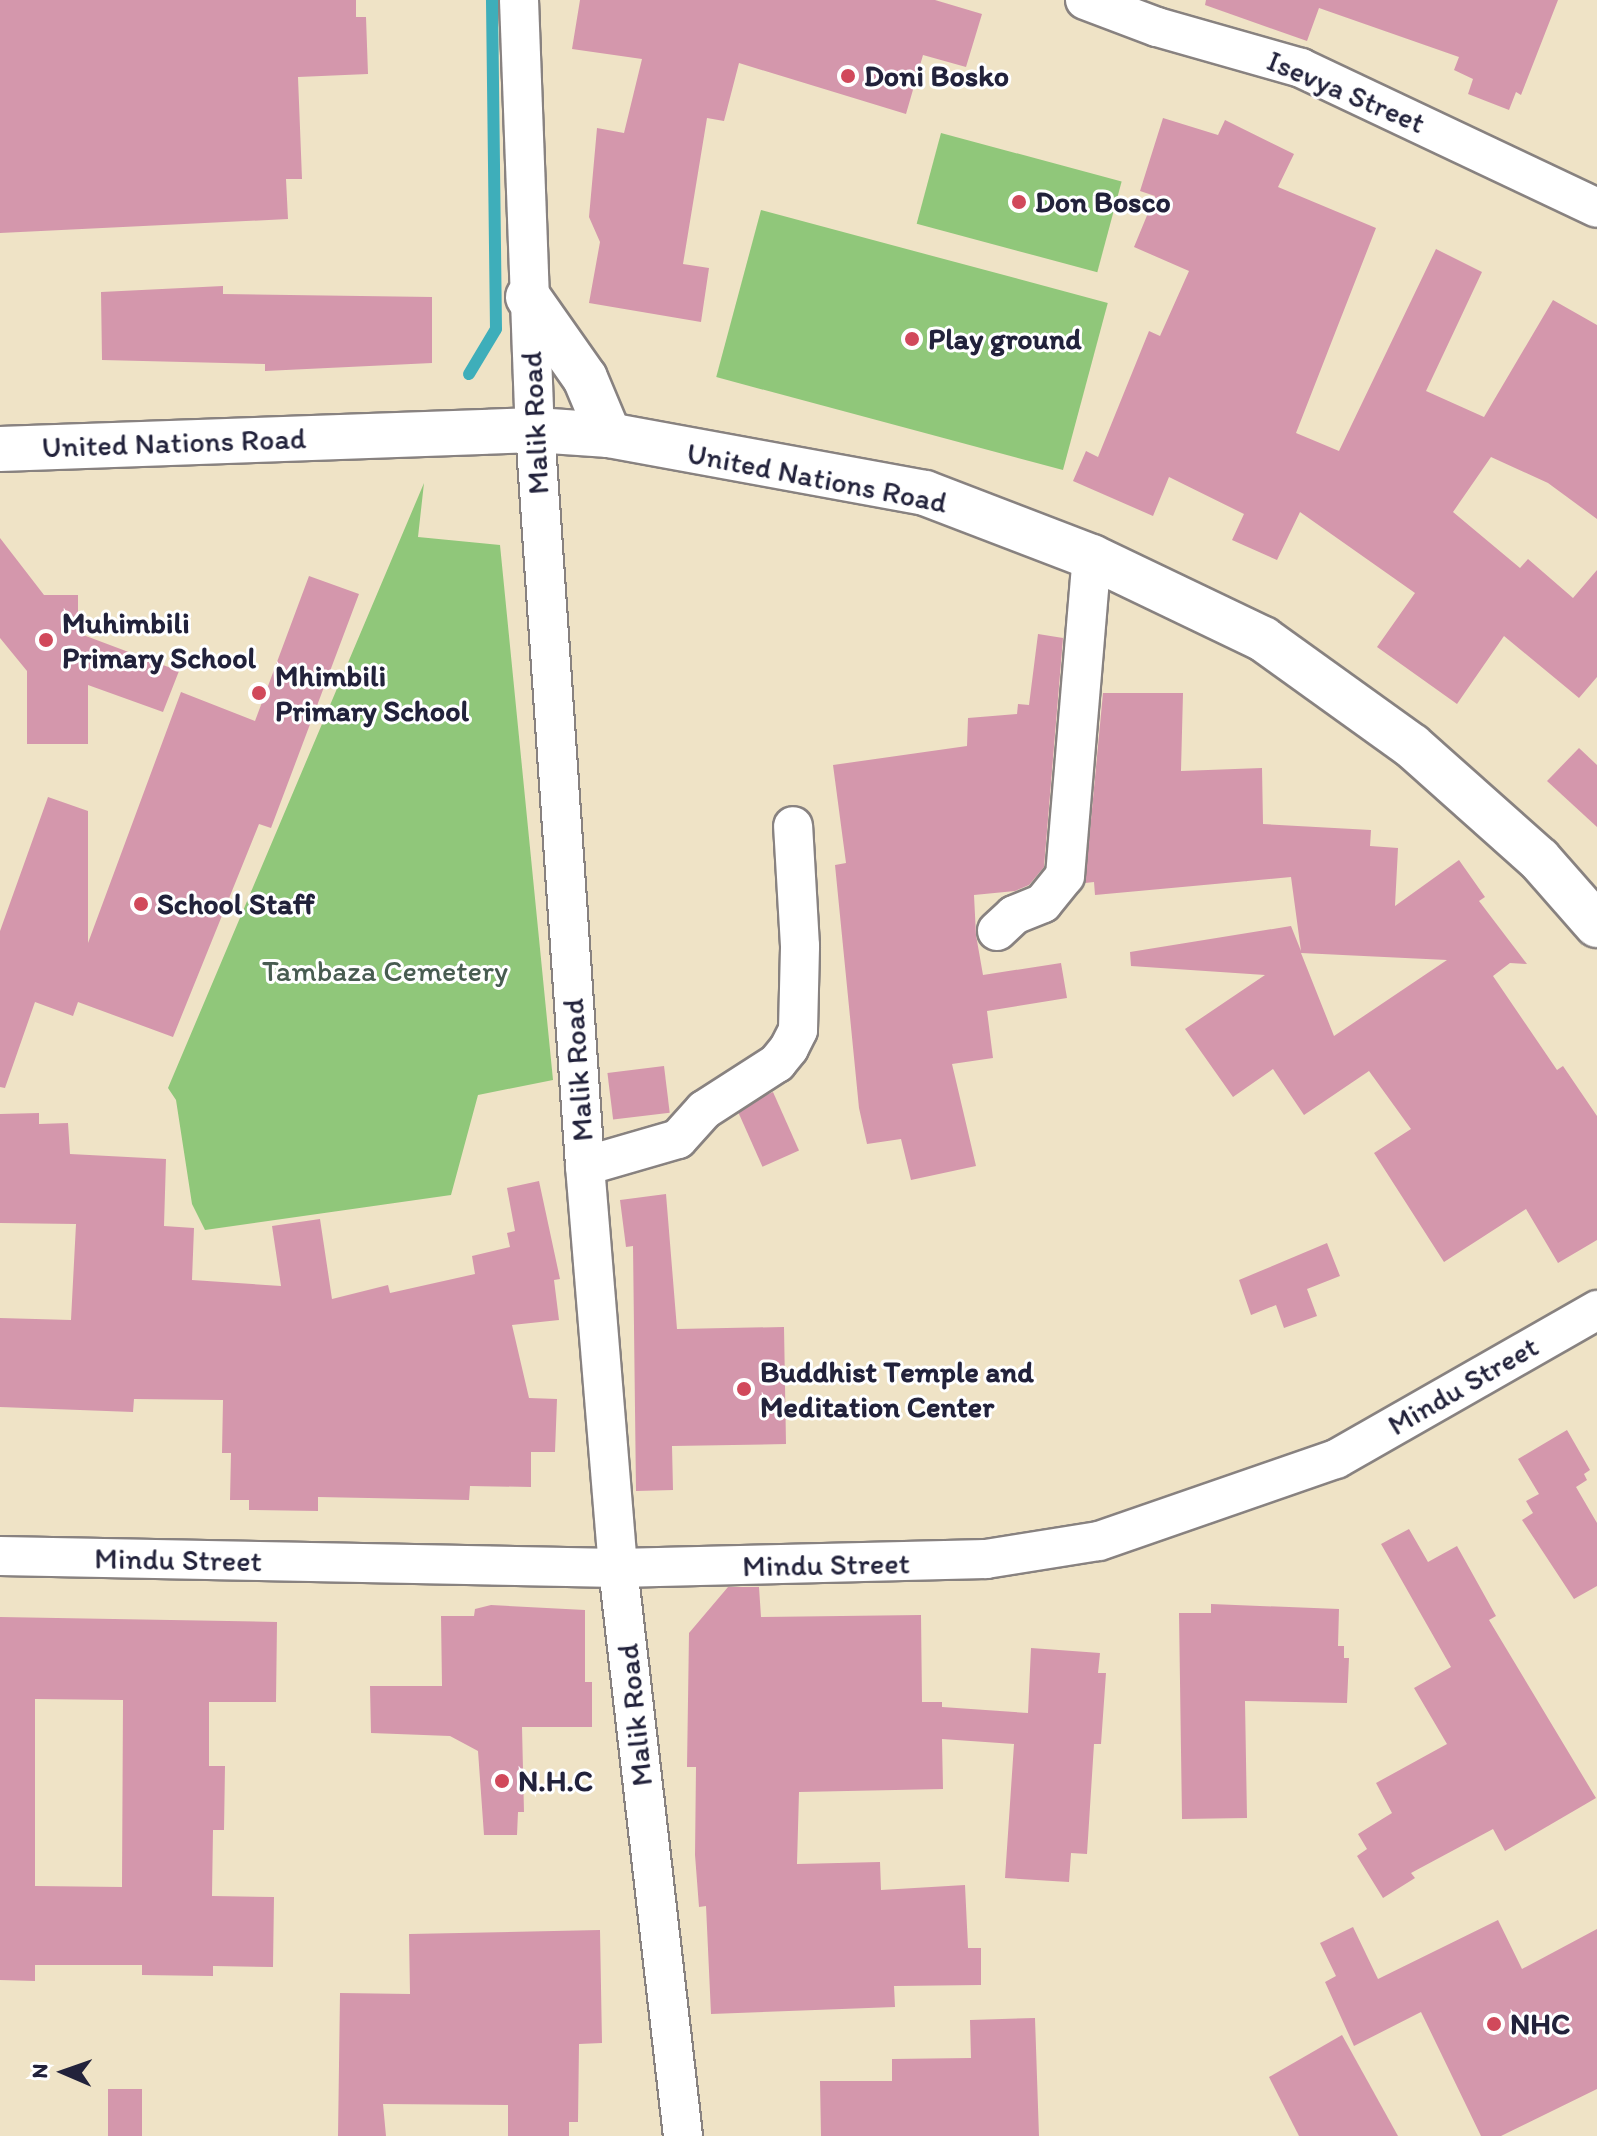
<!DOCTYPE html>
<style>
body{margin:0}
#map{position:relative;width:1597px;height:2136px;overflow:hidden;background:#efe3c6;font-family:Itim,sans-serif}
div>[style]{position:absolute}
.green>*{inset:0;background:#90c77a;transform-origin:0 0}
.stream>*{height:12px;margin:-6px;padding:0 6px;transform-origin:6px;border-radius:6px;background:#3eaeba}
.building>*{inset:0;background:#d497ac;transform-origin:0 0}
.roads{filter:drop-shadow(2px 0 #888280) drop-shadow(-2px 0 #888280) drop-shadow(0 2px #888280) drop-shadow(0 -2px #888280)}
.minor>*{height:38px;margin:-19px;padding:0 19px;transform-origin:19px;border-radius:19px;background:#fff}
.tertiary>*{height:44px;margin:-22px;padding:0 22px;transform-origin:22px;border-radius:22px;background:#fff}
.dots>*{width:22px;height:22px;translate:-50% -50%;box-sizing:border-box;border:4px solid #fff;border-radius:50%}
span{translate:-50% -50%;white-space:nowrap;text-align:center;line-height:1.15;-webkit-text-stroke:6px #fff;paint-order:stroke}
.poi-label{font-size:30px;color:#22223b;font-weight:700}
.left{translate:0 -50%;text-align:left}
.street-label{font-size:30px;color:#22223b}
.park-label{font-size:30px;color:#485c51}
.north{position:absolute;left:24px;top:2032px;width:80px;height:80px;-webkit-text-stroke:6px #fff;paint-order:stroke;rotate:272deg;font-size:22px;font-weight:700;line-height:32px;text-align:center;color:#22223b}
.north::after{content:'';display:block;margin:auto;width:28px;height:36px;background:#22223b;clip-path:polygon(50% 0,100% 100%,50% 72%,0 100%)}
</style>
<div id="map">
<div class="green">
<div style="left:941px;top:133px;width:187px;height:94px;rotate:15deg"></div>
<div style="left:761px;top:210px;width:359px;height:173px;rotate:15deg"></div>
<div style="clip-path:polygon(424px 483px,418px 537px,500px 545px,553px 1080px,478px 1095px,451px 1195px,205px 1230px,192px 1204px,176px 1100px,168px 1088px)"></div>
</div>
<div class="stream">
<div style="left:469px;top:374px;width:52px;rotate:-59deg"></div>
<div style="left:496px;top:329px;width:329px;rotate:-90.7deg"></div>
</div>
<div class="building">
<div style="clip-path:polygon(0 0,356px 0,356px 17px,366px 17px,368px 74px,298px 77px,302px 179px,286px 179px,288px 219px,0 233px)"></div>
<div style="clip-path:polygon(580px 0,935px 0,982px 14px,966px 67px,923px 55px,906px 114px,739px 63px,724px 121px,707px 118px,683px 264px,709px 268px,701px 322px,589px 303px,600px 242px,589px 217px,597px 128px,624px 133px,642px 59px,572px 49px)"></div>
<div style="clip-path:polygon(1206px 0,1558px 0,1521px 95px,1516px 92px,1509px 110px,1468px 94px,1473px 79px,1454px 70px,1459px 57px,1319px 8px,1307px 41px,1205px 5px)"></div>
<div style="clip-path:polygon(1163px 118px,1218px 135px,1225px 120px,1294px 154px,1278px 187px,1376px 228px,1296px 433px,1339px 451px,1436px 249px,1482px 272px,1426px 391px,1484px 417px,1553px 300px,1597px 325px,1597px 519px,1548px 483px,1491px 457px,1453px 512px,1520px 568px,1528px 559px,1573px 598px,1597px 570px,1597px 677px,1579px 698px,1504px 636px,1457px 704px,1377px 647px,1415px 593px,1300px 512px,1277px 560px,1232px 540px,1244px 514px,1169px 477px,1153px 516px,1073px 481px,1086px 451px,1098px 457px,1149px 331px,1160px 336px,1189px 271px,1134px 247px,1155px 196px,1140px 191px)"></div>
<div style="clip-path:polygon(223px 286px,223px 294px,432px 297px,432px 363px,265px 371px,265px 364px,102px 360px,101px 292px)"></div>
<div style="clip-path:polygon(0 538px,44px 595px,78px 595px,78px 633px,179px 671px,163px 712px,88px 685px,88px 744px,27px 744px,27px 671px,0 638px)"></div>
<div style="clip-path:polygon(309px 576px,359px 594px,271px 828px,259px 824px,173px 1037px,78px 1002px,73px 1016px,35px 1002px,5px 1088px,0 1087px,0 931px,48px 797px,88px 811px,88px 943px,181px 692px,255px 721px)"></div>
<div style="clip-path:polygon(1038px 634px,1063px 638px,1044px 867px,1029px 885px,1015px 891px,974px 895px,976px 935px,983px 975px,1061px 963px,1067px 998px,987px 1011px,993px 1058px,952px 1064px,976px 1166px,911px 1180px,901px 1139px,867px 1144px,859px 1108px,835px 865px,846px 863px,833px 765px,967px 746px,968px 718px,1017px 714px,1018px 704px,1029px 705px)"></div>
<div style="clip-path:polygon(evenodd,1103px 693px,1183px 693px,1181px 771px,1262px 768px,1263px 824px,1371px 830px,1370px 846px,1398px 848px,1395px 906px,1459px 860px,1485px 897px,1479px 901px,1527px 964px,1510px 963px,1493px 976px,1557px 1070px,1563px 1066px,1597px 1116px,1597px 1240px,1558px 1263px,1526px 1209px,1444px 1262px,1374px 1153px,1411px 1129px,1369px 1071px,1304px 1115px,1273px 1069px,1233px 1097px,1185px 1029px,1265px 975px,1131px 966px,1130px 952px,1291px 926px,1301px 951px,1291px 877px,1095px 895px,1094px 882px,1085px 883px,1103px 693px,1301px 953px,1447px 960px,1334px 1036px,1301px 953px)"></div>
<div style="clip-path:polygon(1579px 748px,1597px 765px,1597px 827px,1547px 781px)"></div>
<div style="left:664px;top:1066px;width:47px;height:57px;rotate:83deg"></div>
<div style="left:773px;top:1092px;width:64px;height:40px;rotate:66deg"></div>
<div style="clip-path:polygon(39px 1113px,39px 1124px,68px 1123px,70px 1154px,166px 1159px,164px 1226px,194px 1228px,192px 1280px,281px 1286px,272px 1226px,320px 1219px,332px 1299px,388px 1285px,390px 1293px,475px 1274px,472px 1256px,510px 1247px,507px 1233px,515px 1231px,507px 1188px,539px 1181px,560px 1279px,554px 1280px,559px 1320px,512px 1325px,529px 1398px,557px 1399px,555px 1452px,531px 1452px,531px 1487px,470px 1486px,469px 1500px,318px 1497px,318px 1511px,249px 1510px,249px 1500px,230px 1500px,231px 1453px,222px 1453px,223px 1400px,134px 1399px,133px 1412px,0 1407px,0 1318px,71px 1320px,76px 1224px,0 1223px,0 1114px)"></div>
<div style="clip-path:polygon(666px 1194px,677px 1329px,784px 1327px,786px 1444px,672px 1446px,673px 1490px,636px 1491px,633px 1246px,626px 1247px,620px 1200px)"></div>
<div style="clip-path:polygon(1327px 1243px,1340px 1276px,1307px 1289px,1317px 1316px,1284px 1328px,1276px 1305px,1251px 1315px,1239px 1280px)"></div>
<div style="clip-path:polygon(1567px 1430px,1590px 1470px,1584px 1474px,1587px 1480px,1576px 1487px,1597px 1523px,1597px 1586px,1574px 1599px,1522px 1520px,1533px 1513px,1526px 1501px,1539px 1494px,1518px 1459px)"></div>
<div style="clip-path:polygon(1409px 1529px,1428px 1562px,1457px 1546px,1496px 1616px,1489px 1620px,1596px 1798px,1505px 1851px,1493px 1829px,1411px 1873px,1415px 1878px,1383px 1898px,1357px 1856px,1367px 1849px,1358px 1834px,1392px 1813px,1376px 1783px,1447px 1744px,1414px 1688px,1451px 1667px,1381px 1544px)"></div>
<div style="clip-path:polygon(728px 1587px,759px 1587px,761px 1617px,921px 1615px,922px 1702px,942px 1702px,942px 1707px,1028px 1713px,1031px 1648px,1100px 1653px,1098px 1673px,1106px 1673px,1101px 1744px,1094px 1744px,1087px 1854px,1071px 1853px,1069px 1882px,1005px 1878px,1014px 1744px,942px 1739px,943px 1789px,799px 1792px,797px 1864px,880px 1862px,881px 1890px,965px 1885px,968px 1948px,981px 1948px,981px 1985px,894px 1986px,895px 2007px,711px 2014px,706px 1906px,699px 1907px,695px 1855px,696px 1767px,687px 1767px,689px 1633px)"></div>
<div style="clip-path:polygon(1211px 1604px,1339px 1609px,1338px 1646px,1344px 1646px,1344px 1658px,1349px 1658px,1347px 1703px,1245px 1701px,1247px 1818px,1182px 1819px,1179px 1613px,1211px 1613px)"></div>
<div style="clip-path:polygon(491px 1605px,585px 1610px,585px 1682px,592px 1682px,592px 1727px,522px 1727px,524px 1812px,518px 1812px,517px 1835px,484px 1835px,478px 1751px,450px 1736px,371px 1733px,370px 1686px,442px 1686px,441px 1616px,474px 1616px,475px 1609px)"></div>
<div style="clip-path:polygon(evenodd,0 1617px,277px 1622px,276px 1702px,209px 1702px,209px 1766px,225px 1766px,224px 1830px,213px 1830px,212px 1896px,274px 1897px,273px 1967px,213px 1966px,213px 1976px,142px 1975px,142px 1965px,35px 1965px,35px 1981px,0 1980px,0 1617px,35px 1699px,123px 1700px,122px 1887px,35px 1886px,35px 1699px)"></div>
<div style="clip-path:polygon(1498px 1920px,1522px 1969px,1597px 1929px,1597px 2089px,1501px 2136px,1481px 2136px,1421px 2012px,1354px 2046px,1325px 1982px,1336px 1976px,1320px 1943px,1353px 1927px,1378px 1979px)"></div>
<div style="clip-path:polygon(600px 1930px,602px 2043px,579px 2044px,578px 2122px,569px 2122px,569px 2136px,508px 2136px,508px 2105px,383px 2104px,386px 2136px,338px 2136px,340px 1993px,410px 1994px,409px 1934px)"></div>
<div style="clip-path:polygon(1035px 2018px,1039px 2136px,821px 2136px,820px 2081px,892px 2081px,892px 2059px,971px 2058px,970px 2020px)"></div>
<div style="clip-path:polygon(1342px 2035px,1398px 2136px,1299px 2136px,1269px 2077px)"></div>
<div style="left:108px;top:2089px;width:34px;height:47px"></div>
</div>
<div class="roads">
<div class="minor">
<div style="left:519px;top:0;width:430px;rotate:87.9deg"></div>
<div style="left:535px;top:430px;width:738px;rotate:86.11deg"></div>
<div style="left:585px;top:1166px;width:403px;rotate:85.3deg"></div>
<div style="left:618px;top:1568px;width:572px;rotate:83.47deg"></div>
<div style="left:1085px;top:0;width:77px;rotate:20.6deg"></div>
<div style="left:1157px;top:27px;width:150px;rotate:15.9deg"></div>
<div style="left:1301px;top:68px;width:327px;rotate:25.3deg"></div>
<div style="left:997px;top:931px;width:23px;rotate:-43deg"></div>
<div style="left:1014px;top:915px;width:31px;rotate:-22deg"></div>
<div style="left:1043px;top:903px;width:35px;rotate:-51deg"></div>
<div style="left:1065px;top:876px;width:320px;rotate:-85.2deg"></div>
<div style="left:585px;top:1166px;width:97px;rotate:-16.2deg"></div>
<div style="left:678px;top:1139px;width:39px;rotate:-48deg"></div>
<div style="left:704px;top:1110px;width:87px;rotate:-32.8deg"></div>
<div style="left:777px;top:1063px;width:19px;rotate:-51deg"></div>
<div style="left:789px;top:1048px;width:20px;rotate:-63deg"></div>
<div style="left:798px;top:1030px;width:84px;rotate:-88.6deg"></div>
<div style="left:800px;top:946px;width:120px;rotate:-93.3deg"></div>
<div style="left:0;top:1556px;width:618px;rotate:1.11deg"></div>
<div style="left:618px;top:1568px;width:368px;rotate:-1.4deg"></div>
<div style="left:986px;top:1559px;width:114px;rotate:-9.1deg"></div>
<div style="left:1099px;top:1541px;width:251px;rotate:-19.1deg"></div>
<div style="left:1336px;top:1459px;width:301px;rotate:-29.7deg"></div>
</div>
<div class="tertiary">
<div style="left:528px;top:297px;width:99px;rotate:54.9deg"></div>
<div style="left:585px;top:378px;width:62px;rotate:67.2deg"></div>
<div style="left:0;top:449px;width:535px;rotate:-2.03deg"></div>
<div style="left:535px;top:430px;width:74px;rotate:3.9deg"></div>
<div style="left:609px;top:435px;width:321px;rotate:10.4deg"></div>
<div style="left:925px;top:493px;width:179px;rotate:21deg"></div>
<div style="left:1092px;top:557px;width:190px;rotate:25.6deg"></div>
<div style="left:1263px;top:639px;width:183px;rotate:35.7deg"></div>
<div style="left:1412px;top:746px;width:170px;rotate:41.7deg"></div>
<div style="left:1539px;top:859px;width:88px;rotate:48.7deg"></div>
</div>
</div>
<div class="dots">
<div style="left:848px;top:76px;background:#d1495b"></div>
<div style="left:1019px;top:202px;background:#d1495b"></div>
<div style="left:912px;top:339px;background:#d1495b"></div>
<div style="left:46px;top:640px;background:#d1495b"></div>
<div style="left:259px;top:693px;background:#d1495b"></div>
<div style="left:141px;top:904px;background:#d1495b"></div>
<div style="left:744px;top:1389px;background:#d1495b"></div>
<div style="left:502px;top:1781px;background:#d1495b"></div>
<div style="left:1494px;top:2024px;background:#d1495b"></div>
</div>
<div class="poi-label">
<span class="left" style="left:864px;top:76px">Doni Bosko</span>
<span class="left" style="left:1035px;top:202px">Don Bosco</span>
<span class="left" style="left:928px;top:339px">Play ground</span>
<span class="left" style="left:62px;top:640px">Muhimbili<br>Primary School</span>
<span class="left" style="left:275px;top:693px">Mhimbili<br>Primary School</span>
<span class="left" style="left:157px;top:904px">School Staff</span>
<span class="left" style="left:760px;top:1389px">Buddhist Temple and<br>Meditation Center</span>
<span class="left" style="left:518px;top:1781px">N.H.C</span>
<span class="left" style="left:1510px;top:2024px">NHC</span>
</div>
<div class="street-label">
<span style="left:1346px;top:92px;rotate:23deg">Isevya Street</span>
<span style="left:535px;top:423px;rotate:-93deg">Malik Road</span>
<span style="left:174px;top:443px;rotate:-2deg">United Nations Road</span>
<span style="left:817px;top:478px;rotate:11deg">United Nations Road</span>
<span style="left:578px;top:1070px;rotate:-94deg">Malik Road</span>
<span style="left:1463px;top:1386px;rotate:-30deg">Mindu Street</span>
<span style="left:178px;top:1560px;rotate:1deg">Mindu Street</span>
<span style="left:826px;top:1565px;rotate:-1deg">Mindu Street</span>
<span style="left:635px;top:1715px;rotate:-96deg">Malik Road</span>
</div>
<div class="park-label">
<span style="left:385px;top:971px">Tambaza Cemetery</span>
</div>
<div class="north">N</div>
</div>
